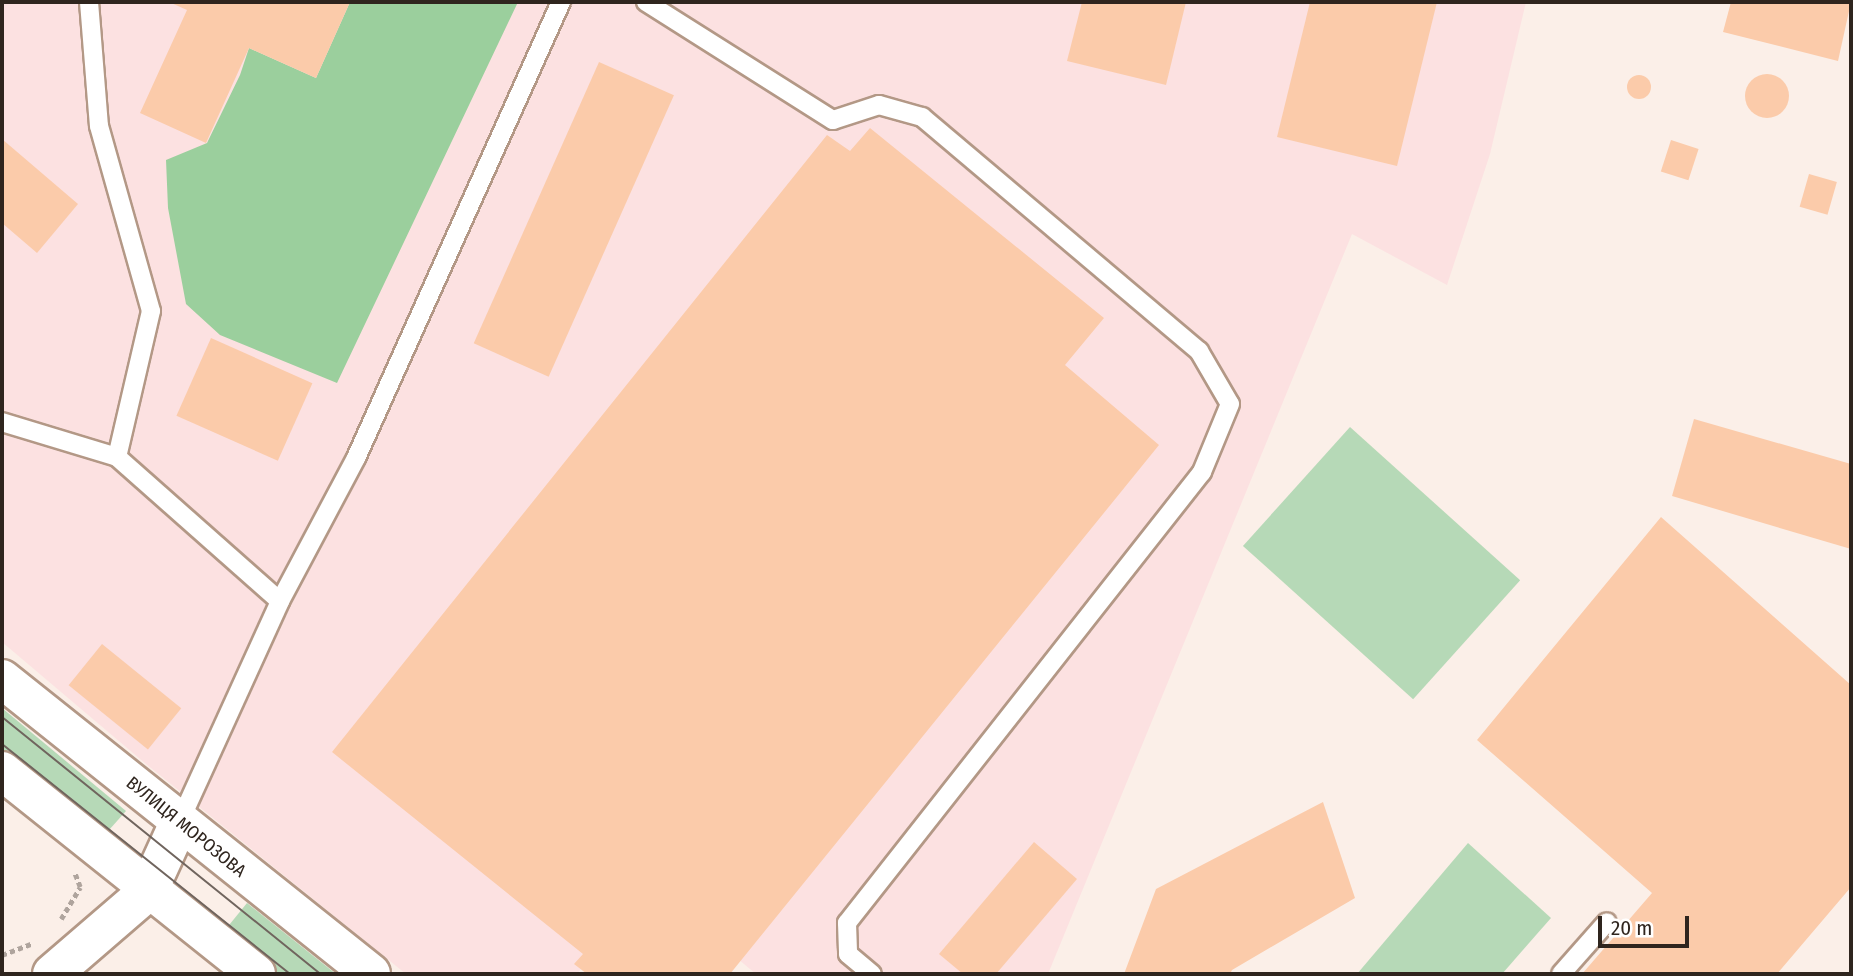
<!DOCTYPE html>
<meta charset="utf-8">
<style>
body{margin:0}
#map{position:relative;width:1853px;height:976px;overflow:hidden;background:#fbefe8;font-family:"Fira Sans Condensed",sans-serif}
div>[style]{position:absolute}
.industrial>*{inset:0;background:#fce1e1}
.green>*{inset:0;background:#b6d9b7;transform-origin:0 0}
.forest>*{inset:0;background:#9bcf9d}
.building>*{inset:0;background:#fbcbaa;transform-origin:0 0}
.round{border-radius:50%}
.path>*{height:4.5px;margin-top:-2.25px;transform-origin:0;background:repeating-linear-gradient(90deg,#afa49d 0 5px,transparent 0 8.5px)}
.roads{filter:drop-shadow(2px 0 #b39886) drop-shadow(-2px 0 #b39886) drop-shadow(0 2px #b39886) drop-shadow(0 -2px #b39886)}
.service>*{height:18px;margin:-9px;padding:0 9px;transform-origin:9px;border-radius:9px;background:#fff}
.tertiary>*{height:38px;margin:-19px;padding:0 19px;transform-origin:19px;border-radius:19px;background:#fff}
.secondary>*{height:38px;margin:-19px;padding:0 19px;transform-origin:19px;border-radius:19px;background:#fff}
.tram>*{height:2px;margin:-1px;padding:0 1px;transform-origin:1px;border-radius:1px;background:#70655e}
span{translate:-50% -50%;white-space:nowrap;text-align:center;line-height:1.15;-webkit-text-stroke:7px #fff;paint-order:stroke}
.street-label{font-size:18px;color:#2f251e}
.frame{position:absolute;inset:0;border:4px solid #2f251e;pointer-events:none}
.scale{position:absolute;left:1598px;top:916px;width:91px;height:32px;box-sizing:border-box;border:4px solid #2f251e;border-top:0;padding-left:9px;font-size:21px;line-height:24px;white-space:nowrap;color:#2f251e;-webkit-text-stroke:5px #fff;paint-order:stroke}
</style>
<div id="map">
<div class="industrial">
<div style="clip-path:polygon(2px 2px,1526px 2px,1490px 154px,1447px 285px,1352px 234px,1048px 974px,756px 974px,649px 885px,577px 974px,406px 974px,146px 764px,2px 642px)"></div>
</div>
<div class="green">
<div style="left:1350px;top:427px;width:229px;height:160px;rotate:42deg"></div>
<div style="clip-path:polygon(2px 708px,126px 811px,101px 839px,2px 757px)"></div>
<div style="clip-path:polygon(1468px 843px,1551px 918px,1502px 974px,1357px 974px)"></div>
<div style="clip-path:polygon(247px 903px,336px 974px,272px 974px,221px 935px)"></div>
</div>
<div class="forest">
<div style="clip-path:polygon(350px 2px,518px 2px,337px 383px,220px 335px,186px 304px,168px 208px,166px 160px,207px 143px,240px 75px,249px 48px,316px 78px)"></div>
</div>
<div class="building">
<div style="clip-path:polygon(169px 2px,350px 2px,316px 78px,249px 48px,206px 143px,140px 113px,187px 10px)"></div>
<div style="clip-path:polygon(1082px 2px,1186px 2px,1166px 85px,1067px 61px)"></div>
<div style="clip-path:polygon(1310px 2px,1437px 2px,1397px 166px,1277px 137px)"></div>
<div style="clip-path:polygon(1731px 2px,1851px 2px,1838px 61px,1723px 32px)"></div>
<div style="left:599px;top:62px;width:82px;height:308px;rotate:24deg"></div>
<div class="round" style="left:1745px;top:74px;width:44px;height:44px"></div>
<div class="round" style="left:1627px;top:75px;width:24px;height:24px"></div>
<div style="clip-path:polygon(870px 128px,1104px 318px,1065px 365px,1159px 445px,730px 974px,587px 974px,574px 964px,583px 954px,332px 752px,827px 135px,850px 151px)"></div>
<div style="clip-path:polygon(2px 139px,78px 204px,37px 253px,2px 223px)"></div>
<div style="left:1671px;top:140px;width:29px;height:33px;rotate:18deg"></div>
<div style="left:1809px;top:174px;width:29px;height:34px;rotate:16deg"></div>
<div style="left:211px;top:338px;width:111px;height:85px;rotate:24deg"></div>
<div style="clip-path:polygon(1694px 419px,1851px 464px,1851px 549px,1672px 496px)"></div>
<div style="clip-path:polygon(1661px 517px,1851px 685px,1851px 887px,1777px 974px,1582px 974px,1652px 893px,1477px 740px)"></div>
<div style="left:102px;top:644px;width:102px;height:53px;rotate:39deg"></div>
<div style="clip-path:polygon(1323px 802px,1355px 898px,1232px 970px,1230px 974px,1124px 974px,1156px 889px)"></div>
<div style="clip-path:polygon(1034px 842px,1077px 879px,996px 974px,963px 974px,939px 954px)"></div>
</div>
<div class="path">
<div style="left:61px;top:919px;width:37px;rotate:-59deg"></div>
<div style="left:80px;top:887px;width:14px;rotate:-111deg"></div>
<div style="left:2px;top:955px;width:31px;rotate:-21deg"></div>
</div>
<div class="roads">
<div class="service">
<div style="left:89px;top:2px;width:124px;rotate:85.4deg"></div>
<div style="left:99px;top:126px;width:192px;rotate:74.3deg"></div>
<div style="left:151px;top:311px;width:150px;rotate:103.1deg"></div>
<div style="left:646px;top:2px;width:221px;rotate:32.3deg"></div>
<div style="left:833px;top:120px;width:48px;rotate:-18.1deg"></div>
<div style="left:879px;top:105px;width:45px;rotate:15.6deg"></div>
<div style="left:922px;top:117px;width:363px;rotate:40.2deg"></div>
<div style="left:1199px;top:351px;width:61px;rotate:59.7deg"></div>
<div style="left:1230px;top:404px;width:74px;rotate:112.4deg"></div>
<div style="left:1202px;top:472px;width:574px;rotate:128.21deg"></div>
<div style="left:847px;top:923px;width:31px;rotate:88deg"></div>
<div style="left:848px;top:954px;width:31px;rotate:40deg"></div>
<div style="left:2px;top:422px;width:120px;rotate:16.9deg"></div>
<div style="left:117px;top:457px;width:217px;rotate:41.5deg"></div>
<div style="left:179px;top:823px;width:244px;rotate:-65.5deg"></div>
<div style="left:280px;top:601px;width:162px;rotate:-62deg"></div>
<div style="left:356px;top:458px;width:500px;rotate:-65.8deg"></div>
<div style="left:1561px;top:974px;width:69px;rotate:-48.5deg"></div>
</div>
<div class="tertiary">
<div style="left:52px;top:974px;width:127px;rotate:-40.8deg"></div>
<div style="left:148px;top:891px;width:75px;rotate:-65.5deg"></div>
</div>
<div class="secondary">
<div style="left:2px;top:679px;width:472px;rotate:38.6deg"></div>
<div style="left:2px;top:771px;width:325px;rotate:38.6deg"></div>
</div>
</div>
<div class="tram">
<div style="left:2px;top:717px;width:410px;rotate:38.9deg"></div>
<div style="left:2px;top:744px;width:369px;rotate:38.6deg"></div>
</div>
<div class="street-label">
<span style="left:186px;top:827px;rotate:39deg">ВУЛИЦЯ МОРОЗОВА</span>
</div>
<div class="frame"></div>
<div class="scale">20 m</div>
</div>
